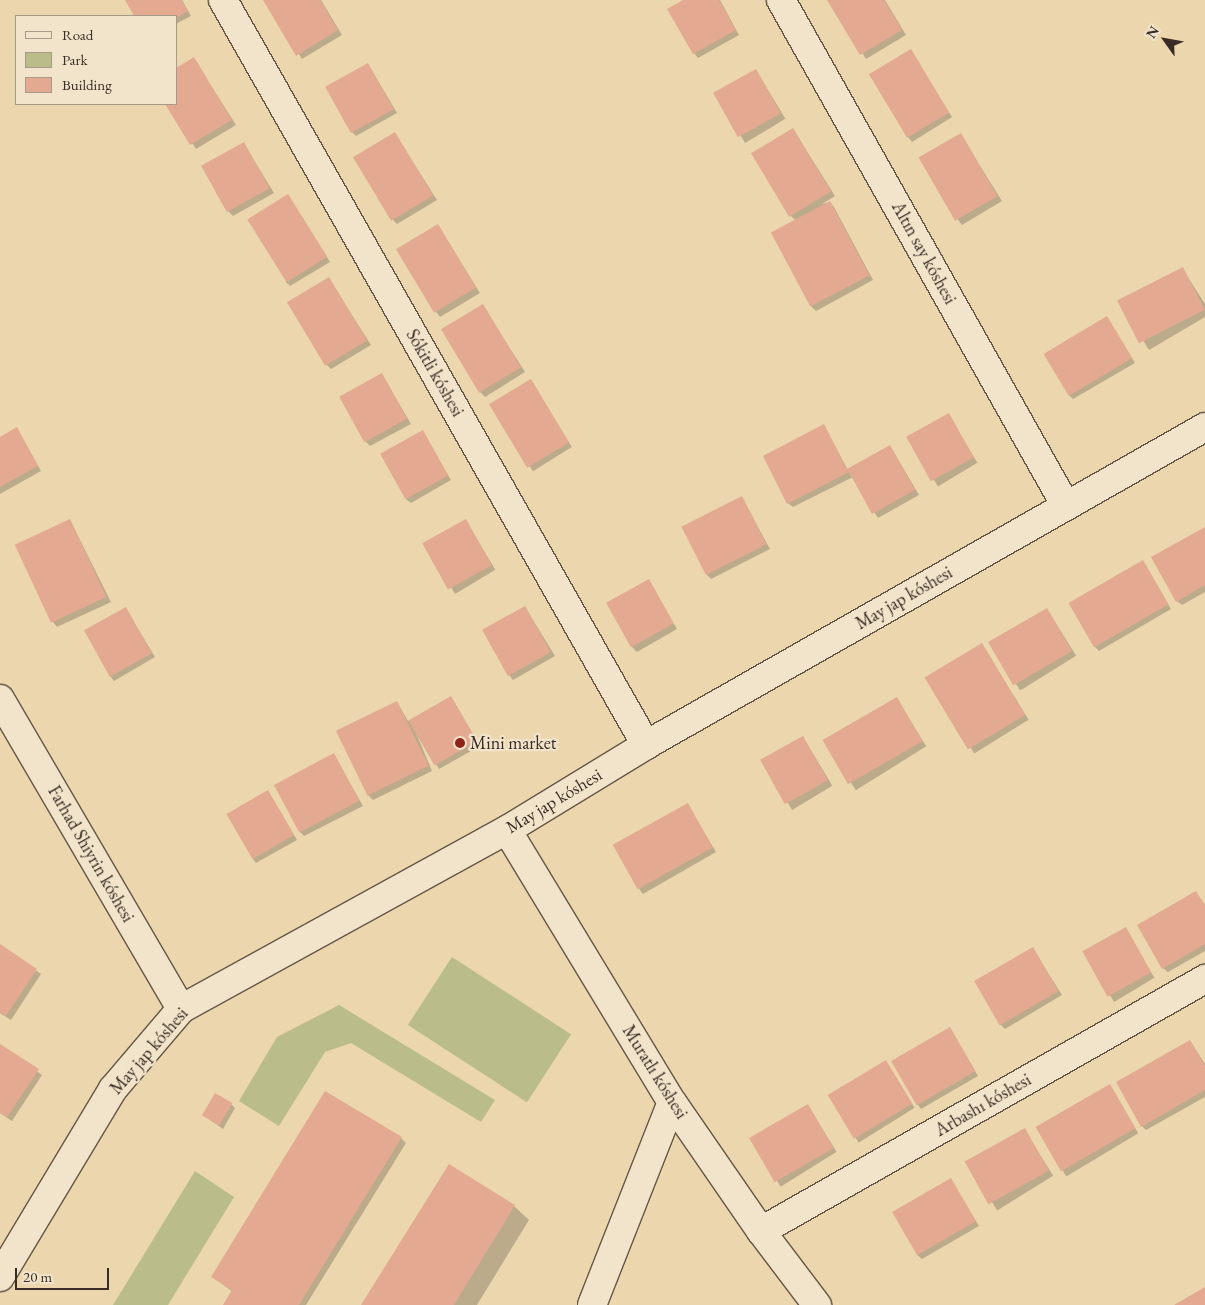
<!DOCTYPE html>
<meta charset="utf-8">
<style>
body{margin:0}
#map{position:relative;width:1205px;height:1305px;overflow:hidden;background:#ebd6ae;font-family:"EB Garamond",serif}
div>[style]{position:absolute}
.green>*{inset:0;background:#babd89;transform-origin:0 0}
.shadow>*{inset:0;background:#0003;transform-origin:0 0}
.building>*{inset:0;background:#e3a991;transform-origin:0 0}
.roads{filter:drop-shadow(1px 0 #655646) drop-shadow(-1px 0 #655646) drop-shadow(0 1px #655646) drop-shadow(0 -1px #655646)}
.street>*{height:28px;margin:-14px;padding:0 14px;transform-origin:14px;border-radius:14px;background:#f2e4ca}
.dots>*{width:14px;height:14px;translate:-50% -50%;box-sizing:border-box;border:2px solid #f2e4ca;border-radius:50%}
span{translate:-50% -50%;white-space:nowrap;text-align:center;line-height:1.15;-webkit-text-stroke:4.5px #f2e4ca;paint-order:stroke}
.street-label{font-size:18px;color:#382c24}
.poi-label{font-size:18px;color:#382c24}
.left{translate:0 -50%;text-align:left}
.legend{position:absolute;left:15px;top:15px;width:162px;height:90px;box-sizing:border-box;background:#f2e4ca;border:1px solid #a89a88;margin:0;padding:6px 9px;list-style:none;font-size:15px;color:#382c24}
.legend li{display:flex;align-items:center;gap:10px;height:25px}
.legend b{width:25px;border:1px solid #a89a88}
.north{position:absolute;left:1140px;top:15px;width:50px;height:50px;-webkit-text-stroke:4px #f2e4ca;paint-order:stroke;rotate:302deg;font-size:14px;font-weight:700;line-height:20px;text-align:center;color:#382c24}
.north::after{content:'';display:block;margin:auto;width:18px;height:22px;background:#382c24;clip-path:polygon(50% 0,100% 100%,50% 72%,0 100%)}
.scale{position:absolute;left:15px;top:1268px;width:94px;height:22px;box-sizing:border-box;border:2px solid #382c24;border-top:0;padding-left:6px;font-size:15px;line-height:18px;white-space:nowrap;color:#382c24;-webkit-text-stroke:4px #f2e4ca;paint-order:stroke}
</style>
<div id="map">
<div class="green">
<div style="left:452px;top:957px;width:142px;height:81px;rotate:33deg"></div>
<div style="clip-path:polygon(339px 1005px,495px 1100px,481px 1122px,351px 1043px,325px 1052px,279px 1126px,239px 1101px,277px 1037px)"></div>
<div style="clip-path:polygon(195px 1171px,234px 1197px,168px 1305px,113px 1305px)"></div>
</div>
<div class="shadow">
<div style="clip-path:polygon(126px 0,182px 0,191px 16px,176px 24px,176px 16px,135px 16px)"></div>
<div style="clip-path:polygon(265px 0,321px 0,342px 35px,302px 59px)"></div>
<div style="clip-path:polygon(685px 0,720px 0,739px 35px,698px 58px,694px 53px)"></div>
<div style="clip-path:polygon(829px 0,885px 0,906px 35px,866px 59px)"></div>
<div style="clip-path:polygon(910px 51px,952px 117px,912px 142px,908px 137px)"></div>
<div style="clip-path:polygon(194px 59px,236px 125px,196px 149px,167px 104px,176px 104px)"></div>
<div style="clip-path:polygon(368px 64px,397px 113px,356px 136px,352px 132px)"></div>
<div style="left:756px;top:70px;width:57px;height:47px;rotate:59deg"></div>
<div style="clip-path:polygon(793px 129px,835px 196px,822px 204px,830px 202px,834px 207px,873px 280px,816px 311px,811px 306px,796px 221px,791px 216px)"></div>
<div style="clip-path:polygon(395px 134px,437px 200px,397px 224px,393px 220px)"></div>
<div style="clip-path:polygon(960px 134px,1002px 201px,962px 225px,958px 220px)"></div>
<div style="clip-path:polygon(244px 144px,274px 193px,233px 216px,228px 211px)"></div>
<div style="clip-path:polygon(288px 196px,330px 262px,290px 286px,286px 282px)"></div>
<div style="clip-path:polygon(438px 226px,480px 293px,440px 317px,436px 312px)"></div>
<div style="clip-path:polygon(1182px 268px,1205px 304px,1205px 317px,1149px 350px,1121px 305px)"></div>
<div style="clip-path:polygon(329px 279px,371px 345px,331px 369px,327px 365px)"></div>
<div style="clip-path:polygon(483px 306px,525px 372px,485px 397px,480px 392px)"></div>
<div style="clip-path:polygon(1107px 318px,1135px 363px,1073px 399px,1069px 395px)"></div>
<div style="clip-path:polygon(382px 375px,411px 424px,370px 446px,366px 442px)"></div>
<div style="left:530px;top:380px;width:79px;height:46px;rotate:58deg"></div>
<div style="left:948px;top:414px;width:57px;height:46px;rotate:59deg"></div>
<div style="clip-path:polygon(824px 426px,848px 470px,890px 446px,919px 495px,878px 518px,853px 477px,793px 507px,788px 503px)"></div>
<div style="clip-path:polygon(17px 429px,41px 471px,0 494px,0 438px)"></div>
<div style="clip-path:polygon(422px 432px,451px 480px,411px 503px,406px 499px)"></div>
<div style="clip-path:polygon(742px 498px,770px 549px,711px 579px,707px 575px)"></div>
<div style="clip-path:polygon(70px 520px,111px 602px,57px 627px,53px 622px)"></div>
<div style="left:466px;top:521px;width:57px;height:47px;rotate:59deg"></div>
<div style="clip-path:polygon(1205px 528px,1205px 592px,1182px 605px,1177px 601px)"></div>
<div style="clip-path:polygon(1142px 562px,1171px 609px,1099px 651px,1094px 646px)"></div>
<div style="clip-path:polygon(648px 580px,677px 629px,637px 652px,632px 647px)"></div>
<div style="clip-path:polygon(525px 607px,555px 656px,513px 680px,509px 675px)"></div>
<div style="clip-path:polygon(126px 609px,155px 657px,114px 681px,110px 676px)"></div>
<div style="left:1047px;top:609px;width:55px;height:66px;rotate:58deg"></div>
<div style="left:982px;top:645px;width:88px;height:64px;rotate:58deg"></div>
<div style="clip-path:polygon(451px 697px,480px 746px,439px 769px,412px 723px,432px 771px,373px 800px,368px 795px,397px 702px,408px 721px)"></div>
<div style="left:896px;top:698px;width:57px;height:83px;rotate:58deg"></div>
<div style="left:803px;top:737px;width:57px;height:47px;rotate:59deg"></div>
<div style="clip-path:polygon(334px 755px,363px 806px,304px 836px,299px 831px)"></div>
<div style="clip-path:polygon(268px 791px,297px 840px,256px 863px,252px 858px)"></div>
<div style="clip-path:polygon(687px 804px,716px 852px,643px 894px,639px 889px)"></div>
<div style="clip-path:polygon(1196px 892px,1205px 905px,1205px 951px,1168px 972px,1163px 968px)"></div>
<div style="left:1125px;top:929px;width:57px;height:47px;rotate:59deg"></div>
<div style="clip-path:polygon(0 945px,41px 974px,11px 1020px,0 1013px)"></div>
<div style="clip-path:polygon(1033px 949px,1062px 995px,1005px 1029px,1000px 1024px)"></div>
<div style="clip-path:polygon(950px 1028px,978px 1076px,921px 1109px,917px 1104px)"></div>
<div style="clip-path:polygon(1190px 1041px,1205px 1064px,1205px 1097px,1146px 1130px,1142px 1126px)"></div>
<div style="clip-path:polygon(0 1045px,42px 1075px,12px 1121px,0 1113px)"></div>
<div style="left:886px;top:1062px;width:54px;height:66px;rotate:58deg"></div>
<div style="left:1110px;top:1086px;width:55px;height:84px;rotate:59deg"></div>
<div style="clip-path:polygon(231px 1104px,235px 1108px,223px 1129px,203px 1115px)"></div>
<div style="left:808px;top:1106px;width:54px;height:66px;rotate:58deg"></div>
<div style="left:1024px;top:1129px;width:55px;height:66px;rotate:58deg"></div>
<div style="clip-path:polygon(401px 1138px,406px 1143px,306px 1305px,225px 1305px,233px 1292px,213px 1277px)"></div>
<div style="clip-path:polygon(449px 1166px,514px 1206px,529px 1220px,477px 1305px,363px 1305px)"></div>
<div style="clip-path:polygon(950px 1179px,979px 1226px,922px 1259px,917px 1255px)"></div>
</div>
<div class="building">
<div style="clip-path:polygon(125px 0,181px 0,188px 11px,176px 18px,134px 16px)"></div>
<div style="clip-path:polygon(263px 0,320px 0,338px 30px,296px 56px)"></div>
<div style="clip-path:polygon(683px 0,719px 0,736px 30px,693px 54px,667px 9px)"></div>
<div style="clip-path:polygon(827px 0,884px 0,902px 30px,860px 55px)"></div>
<div style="left:911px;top:49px;width:74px;height:49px;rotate:59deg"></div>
<div style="clip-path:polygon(194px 57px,232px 120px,190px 145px,165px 104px,176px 104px,176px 68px)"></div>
<div style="left:368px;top:63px;width:53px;height:49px;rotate:61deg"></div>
<div style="left:756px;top:69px;width:51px;height:49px;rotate:61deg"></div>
<div style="left:793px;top:128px;width:74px;height:49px;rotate:59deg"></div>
<div style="left:395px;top:132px;width:74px;height:49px;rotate:59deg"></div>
<div style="left:961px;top:133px;width:73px;height:49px;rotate:60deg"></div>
<div style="left:244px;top:142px;width:53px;height:49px;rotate:61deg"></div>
<div style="left:288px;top:194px;width:74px;height:48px;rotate:58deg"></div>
<div style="left:830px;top:201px;width:84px;height:67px;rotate:62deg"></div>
<div style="left:438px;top:224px;width:74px;height:49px;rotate:59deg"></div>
<div style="left:1183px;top:267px;width:48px;height:74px;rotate:63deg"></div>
<div style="left:329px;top:277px;width:74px;height:49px;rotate:59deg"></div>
<div style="left:483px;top:304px;width:74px;height:49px;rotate:59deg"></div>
<div style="left:1107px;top:316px;width:49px;height:74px;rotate:59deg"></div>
<div style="left:382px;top:373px;width:52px;height:49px;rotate:61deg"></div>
<div style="left:531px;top:379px;width:74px;height:49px;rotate:59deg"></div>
<div style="left:949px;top:413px;width:51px;height:49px;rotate:61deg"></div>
<div style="clip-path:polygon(824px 424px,847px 469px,890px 445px,915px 490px,872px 514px,849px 472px,787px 504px,763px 456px)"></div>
<div style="clip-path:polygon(17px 427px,38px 466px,0 487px,0 437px)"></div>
<div style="left:423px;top:430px;width:52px;height:49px;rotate:61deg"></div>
<div style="left:742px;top:496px;width:54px;height:68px;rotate:63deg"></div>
<div style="left:70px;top:519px;width:86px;height:61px;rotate:65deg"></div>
<div style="left:466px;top:519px;width:53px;height:50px;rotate:61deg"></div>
<div style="clip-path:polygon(1205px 527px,1205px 585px,1176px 602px,1151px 557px)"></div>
<div style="left:1143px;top:560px;width:51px;height:86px;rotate:60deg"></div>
<div style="left:649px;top:579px;width:51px;height:49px;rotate:61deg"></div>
<div style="left:525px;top:606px;width:53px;height:49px;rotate:61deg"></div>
<div style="left:126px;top:607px;width:53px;height:48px;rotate:61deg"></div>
<div style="left:1047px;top:608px;width:50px;height:68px;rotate:60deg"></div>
<div style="left:982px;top:643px;width:84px;height:67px;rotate:59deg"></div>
<div style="left:451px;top:696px;width:52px;height:49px;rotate:60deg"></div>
<div style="left:897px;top:697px;width:51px;height:86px;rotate:60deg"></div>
<div style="left:397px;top:701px;width:72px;height:68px;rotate:64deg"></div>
<div style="left:803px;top:736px;width:51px;height:49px;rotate:61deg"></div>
<div style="left:334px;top:753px;width:54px;height:68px;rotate:62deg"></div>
<div style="left:268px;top:790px;width:52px;height:48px;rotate:60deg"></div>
<div style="left:688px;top:803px;width:51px;height:86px;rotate:61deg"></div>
<div style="clip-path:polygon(1196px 891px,1205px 906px,1205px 944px,1162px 969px,1137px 925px)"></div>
<div style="left:1126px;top:927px;width:52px;height:50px;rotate:61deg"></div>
<div style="clip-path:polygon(0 944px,37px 969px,6px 1016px,0 1012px)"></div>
<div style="left:1033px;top:947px;width:51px;height:68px;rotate:60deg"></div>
<div style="left:950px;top:1027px;width:51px;height:68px;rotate:60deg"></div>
<div style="clip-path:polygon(1190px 1040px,1205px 1066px,1205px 1090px,1141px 1127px,1116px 1082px)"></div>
<div style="clip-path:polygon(0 1044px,39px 1069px,7px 1117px,0 1113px)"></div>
<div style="left:886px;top:1060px;width:51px;height:68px;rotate:59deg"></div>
<div style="left:1110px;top:1084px;width:51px;height:86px;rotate:60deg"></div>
<div style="clip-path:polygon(325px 1091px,402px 1137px,299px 1305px,223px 1305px,232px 1290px,211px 1277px)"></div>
<div style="left:215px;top:1093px;width:20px;height:26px;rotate:30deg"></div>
<div style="left:808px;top:1104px;width:51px;height:68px;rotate:60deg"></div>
<div style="left:1025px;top:1128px;width:49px;height:69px;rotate:61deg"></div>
<div style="clip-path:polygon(449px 1164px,515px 1205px,454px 1305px,361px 1305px)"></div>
<div style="left:951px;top:1178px;width:50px;height:68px;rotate:60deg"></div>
<div style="clip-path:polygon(1205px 1287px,1205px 1305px,1174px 1305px)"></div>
</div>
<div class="roads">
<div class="street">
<div style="left:223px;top:0;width:857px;rotate:60.41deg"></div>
<div style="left:781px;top:0;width:581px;rotate:60.61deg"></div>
<div style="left:0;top:699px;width:359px;rotate:59.7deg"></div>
<div style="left:507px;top:830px;width:318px;rotate:58.8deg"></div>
<div style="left:672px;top:1102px;width:157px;rotate:55.4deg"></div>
<div style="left:761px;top:1231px;width:93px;rotate:52.9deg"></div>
<div style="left:761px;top:1231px;width:511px;rotate:-29.58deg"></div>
<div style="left:0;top:1277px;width:219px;rotate:-59deg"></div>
<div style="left:113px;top:1089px;width:105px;rotate:-49.6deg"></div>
<div style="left:181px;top:1009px;width:372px;rotate:-28.8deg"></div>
<div style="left:507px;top:830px;width:163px;rotate:-31.4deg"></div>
<div style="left:646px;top:745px;width:643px;rotate:-29.63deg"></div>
<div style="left:592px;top:1305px;width:218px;rotate:-68.5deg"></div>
</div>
</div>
<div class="dots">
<div style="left:460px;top:743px;background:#8f2418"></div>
</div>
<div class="street-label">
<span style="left:924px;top:253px;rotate:61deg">Altın say kóshesi</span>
<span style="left:435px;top:373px;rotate:60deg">Sókitli kóshesi</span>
<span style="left:904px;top:598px;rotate:-30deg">May jap kóshesi</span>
<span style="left:554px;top:801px;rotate:-31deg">May jap kóshesi</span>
<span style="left:91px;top:854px;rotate:60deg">Farhad Shiyrin kóshesi</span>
<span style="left:149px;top:1051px;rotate:-49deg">May jap kóshesi</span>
<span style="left:655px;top:1072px;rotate:58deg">Muratlı kóshesi</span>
<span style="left:983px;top:1105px;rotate:-30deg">Arbashı kóshesi</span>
</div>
<div class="poi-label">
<span class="left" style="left:470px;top:743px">Mini market</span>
</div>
<ul class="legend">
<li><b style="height:6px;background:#f2e4ca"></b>Road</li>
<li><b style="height:14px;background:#babd89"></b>Park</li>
<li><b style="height:14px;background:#e3a991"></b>Building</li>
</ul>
<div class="north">N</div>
<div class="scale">20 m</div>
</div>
